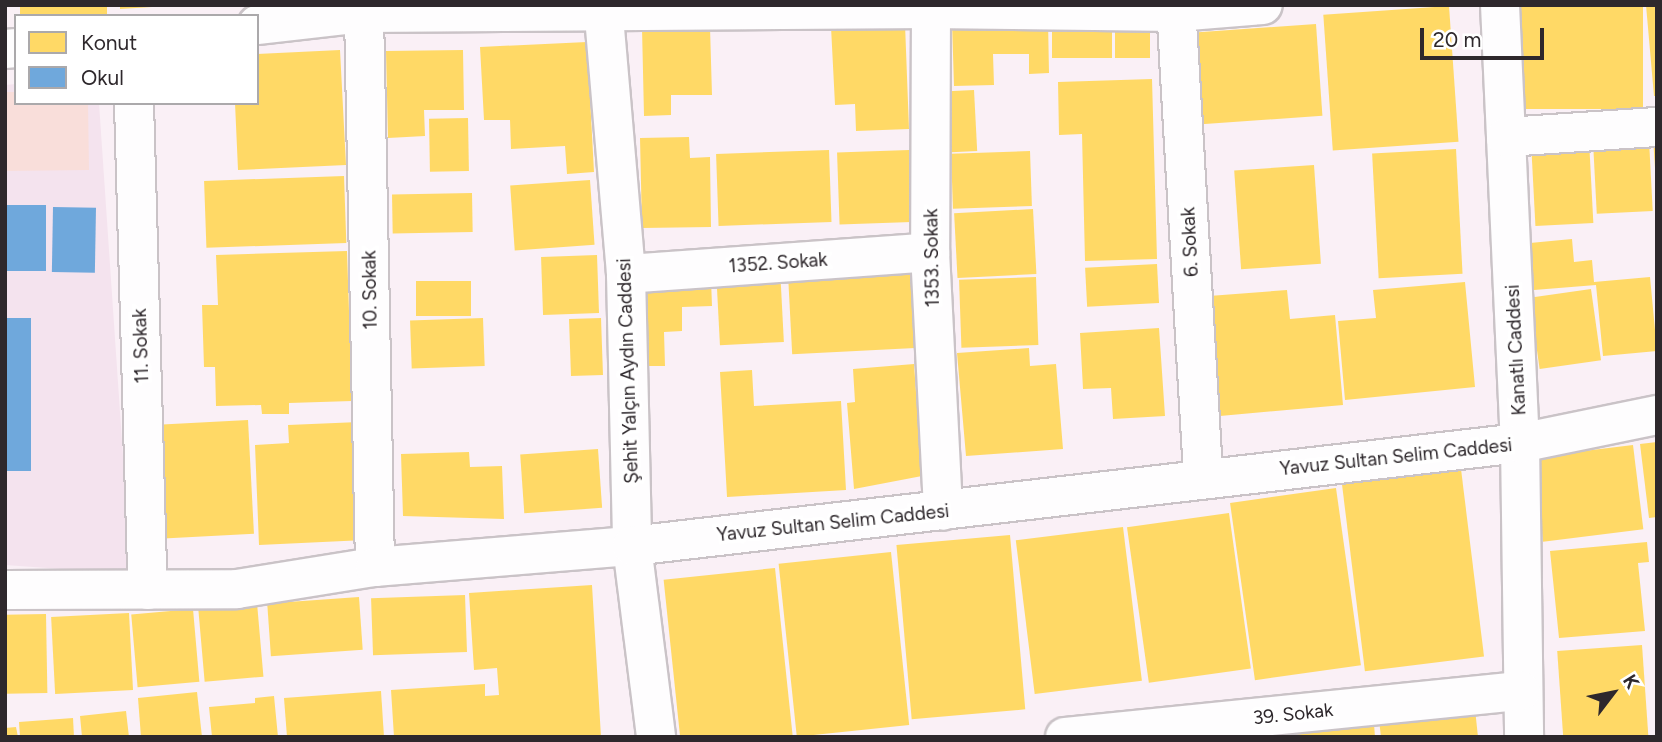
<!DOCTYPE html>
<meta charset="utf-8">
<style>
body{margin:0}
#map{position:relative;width:1662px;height:742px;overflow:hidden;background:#faf0f6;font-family:Figtree,sans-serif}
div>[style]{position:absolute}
.built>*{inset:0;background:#f4e3ee}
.green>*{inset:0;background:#f9deda}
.homes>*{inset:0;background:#ffd966;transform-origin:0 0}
.schools>*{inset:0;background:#6fa8dc;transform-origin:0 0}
.roads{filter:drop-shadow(2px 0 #cac3c7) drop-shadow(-2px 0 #cac3c7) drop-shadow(0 2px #cac3c7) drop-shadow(0 -2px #cac3c7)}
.minor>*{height:38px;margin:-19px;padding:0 19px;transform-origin:19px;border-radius:19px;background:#fefdfe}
span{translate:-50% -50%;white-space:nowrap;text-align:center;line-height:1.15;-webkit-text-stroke:7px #fff;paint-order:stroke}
.street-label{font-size:19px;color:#2e282c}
.frame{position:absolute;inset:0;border:7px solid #2e282c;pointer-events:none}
.legend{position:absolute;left:14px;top:14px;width:245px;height:91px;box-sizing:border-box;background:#fff;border:2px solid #aba9ab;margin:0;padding:9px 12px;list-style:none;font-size:21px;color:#2e282c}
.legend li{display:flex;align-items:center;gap:14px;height:35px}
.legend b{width:35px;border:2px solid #aba9ab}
.north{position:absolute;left:1578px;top:658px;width:70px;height:70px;-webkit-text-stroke:5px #fff;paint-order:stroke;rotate:58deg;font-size:19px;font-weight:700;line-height:28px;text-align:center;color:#2e282c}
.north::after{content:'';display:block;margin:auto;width:24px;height:32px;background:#2e282c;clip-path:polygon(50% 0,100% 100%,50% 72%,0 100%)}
.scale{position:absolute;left:1420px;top:28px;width:124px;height:32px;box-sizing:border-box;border:4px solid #2e282c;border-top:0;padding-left:9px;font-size:21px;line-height:24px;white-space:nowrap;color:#2e282c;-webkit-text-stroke:5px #fff;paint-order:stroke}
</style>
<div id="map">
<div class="built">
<div style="clip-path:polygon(16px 84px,16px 103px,99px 103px,131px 574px,5px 565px,5px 85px)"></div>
</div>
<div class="green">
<div style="clip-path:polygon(5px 92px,16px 92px,16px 103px,88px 103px,89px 170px,5px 171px)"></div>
</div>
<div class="homes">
<div style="left:20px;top:5px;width:87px;height:11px"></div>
<div style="clip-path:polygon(120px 5px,152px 5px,152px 7px,120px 9px)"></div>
<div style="left:1510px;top:5px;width:133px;height:104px"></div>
<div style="clip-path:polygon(1646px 5px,1657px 5px,1657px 96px,1654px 96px)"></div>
<div style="left:1449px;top:6px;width:136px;height:126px;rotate:86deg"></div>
<div style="clip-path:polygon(1048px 20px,1049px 73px,1029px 74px,1029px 54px,993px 54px,994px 85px,954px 86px,952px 22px)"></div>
<div style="left:1052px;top:23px;width:60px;height:35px"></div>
<div style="left:1115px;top:23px;width:35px;height:35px"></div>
<div style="clip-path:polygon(905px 24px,909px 129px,856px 131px,855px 104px,835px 105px,831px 27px)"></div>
<div style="left:1316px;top:24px;width:92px;height:125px;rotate:86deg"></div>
<div style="clip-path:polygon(710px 27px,712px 95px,671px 95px,671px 115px,644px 116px,642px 28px)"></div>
<div style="clip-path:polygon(587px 42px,594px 172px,567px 174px,565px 146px,511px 149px,510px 120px,484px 120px,480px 47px)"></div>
<div style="clip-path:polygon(340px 50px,346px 165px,238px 170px,235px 103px,257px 103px,257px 54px)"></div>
<div style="clip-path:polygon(463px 50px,464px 110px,424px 110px,425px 136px,388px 138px,386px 51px)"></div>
<div style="clip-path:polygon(1152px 79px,1157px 259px,1085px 261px,1082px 134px,1059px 135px,1058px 82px)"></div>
<div style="left:974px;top:90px;width:61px;height:26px;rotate:87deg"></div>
<div style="left:468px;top:118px;width:53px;height:39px;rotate:89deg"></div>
<div style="clip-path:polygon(689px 137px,690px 158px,710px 157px,711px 227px,642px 228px,640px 138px)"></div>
<div style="clip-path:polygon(1653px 138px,1657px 138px,1657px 168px,1655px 168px)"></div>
<div style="left:1589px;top:140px;width:83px;height:58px;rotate:87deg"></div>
<div style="left:1649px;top:140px;width:71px;height:56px;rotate:87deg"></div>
<div style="left:1456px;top:149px;width:125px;height:84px;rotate:87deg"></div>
<div style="left:829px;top:150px;width:72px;height:113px;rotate:88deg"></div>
<div style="left:909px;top:150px;width:72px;height:72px;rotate:88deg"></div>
<div style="left:1030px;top:151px;width:55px;height:79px;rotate:88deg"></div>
<div style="left:1314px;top:165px;width:99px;height:80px;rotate:86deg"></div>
<div style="left:344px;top:176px;width:67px;height:140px;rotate:88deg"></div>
<div style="left:590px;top:180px;width:65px;height:80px;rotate:86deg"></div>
<div style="left:472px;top:193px;width:39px;height:80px;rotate:89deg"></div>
<div style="left:1033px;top:209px;width:65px;height:79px;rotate:87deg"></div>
<div style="clip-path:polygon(1572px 239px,1574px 262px,1592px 260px,1594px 282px,1650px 277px,1657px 351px,1603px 356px,1596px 285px,1534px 290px,1530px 243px)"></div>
<div style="clip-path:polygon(347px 251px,352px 401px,289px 403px,289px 414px,262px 414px,261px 405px,216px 406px,215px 367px,204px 367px,202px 305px,218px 305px,216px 255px)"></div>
<div style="left:597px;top:255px;width:58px;height:56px;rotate:88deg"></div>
<div style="left:1157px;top:264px;width:39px;height:72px;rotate:87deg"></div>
<div style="left:780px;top:268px;width:74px;height:64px;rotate:87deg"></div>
<div style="left:911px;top:271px;width:77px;height:123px;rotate:87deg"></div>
<div style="left:1036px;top:277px;width:68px;height:77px;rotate:88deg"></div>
<div style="clip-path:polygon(711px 279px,712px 306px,682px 307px,682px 331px,664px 332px,665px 366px,644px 366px,641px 281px)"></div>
<div style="left:416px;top:281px;width:55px;height:35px"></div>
<div style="clip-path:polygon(1465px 282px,1475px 387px,1345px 400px,1338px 321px,1376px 318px,1373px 290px)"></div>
<div style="left:1591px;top:289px;width:72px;height:62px;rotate:82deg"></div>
<div style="clip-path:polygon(1287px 290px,1290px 319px,1335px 315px,1343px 405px,1220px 416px,1209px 296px)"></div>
<div style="left:483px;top:318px;width:48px;height:73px;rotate:88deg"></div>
<div style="left:601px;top:318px;width:57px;height:32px;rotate:88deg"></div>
<div style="clip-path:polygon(1159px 328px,1165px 416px,1113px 419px,1111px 388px,1083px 389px,1080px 333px)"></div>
<div style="clip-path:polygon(1029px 348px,1030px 366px,1056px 364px,1063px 449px,966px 456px,957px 353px)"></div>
<div style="clip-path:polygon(914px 364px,922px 476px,854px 489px,847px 403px,855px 402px,853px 369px)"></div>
<div style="clip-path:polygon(752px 370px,754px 406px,841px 401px,846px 490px,727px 497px,720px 372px)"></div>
<div style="left:248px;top:420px;width:114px;height:100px;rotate:87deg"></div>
<div style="clip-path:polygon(359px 422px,365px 540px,259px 545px,255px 445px,289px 443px,288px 425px)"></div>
<div style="clip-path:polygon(1657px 442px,1657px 517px,1649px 518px,1640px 444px)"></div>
<div style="left:1633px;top:445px;width:85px;height:101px;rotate:83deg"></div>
<div style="left:598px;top:449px;width:59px;height:78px;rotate:86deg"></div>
<div style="clip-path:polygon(469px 452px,470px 467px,502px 466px,504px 519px,403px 516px,401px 454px)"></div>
<div style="left:1461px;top:469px;width:189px;height:120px;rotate:83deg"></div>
<div style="left:1336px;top:488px;width:179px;height:107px;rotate:82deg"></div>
<div style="left:1229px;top:513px;width:157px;height:103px;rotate:82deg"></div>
<div style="left:1123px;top:527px;width:155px;height:108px;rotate:83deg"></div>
<div style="left:1010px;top:535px;width:175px;height:114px;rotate:85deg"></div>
<div style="clip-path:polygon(1647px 542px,1649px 562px,1638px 563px,1645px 631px,1559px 638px,1550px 551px)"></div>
<div style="left:891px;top:552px;width:174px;height:113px;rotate:84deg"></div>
<div style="left:775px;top:568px;width:170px;height:112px;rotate:84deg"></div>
<div style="clip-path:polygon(592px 585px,601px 737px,394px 737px,391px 690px,485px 684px,485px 696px,499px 695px,497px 668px,474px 670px,469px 593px)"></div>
<div style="left:465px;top:595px;width:57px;height:94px;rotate:88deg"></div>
<div style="left:359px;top:597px;width:53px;height:92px;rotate:86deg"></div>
<div style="left:257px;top:603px;width:74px;height:59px;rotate:85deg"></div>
<div style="left:193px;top:609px;width:73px;height:62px;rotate:85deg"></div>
<div style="left:129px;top:613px;width:77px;height:78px;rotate:87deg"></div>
<div style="left:46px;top:614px;width:79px;height:41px;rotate:89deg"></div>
<div style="left:1642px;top:645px;width:92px;height:85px;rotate:86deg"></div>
<div style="clip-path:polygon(381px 691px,384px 737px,287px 737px,284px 698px)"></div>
<div style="clip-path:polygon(197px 692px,202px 737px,141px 737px,138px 698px)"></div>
<div style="clip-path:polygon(274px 696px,278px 737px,212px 737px,209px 707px,255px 703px,255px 698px)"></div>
<div style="clip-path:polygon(1475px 709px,1478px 737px,1381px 737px,1379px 720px)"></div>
<div style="clip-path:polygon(126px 711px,129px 737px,82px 737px,80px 716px)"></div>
<div style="clip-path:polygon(73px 718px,74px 737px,20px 737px,19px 722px)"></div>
<div style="clip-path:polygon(1374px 724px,1375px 737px,1254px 737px)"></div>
<div style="clip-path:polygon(16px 727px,18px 737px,5px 737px,5px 728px)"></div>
</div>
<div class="schools">
<div style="left:5px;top:205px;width:41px;height:66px"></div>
<div style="left:53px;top:207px;width:43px;height:65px;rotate:1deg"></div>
<div style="left:5px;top:318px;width:26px;height:153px"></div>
</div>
<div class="roads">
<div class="minor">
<div style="left:603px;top:5px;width:270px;rotate:85.1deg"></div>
<div style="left:626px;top:274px;width:272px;rotate:88.7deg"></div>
<div style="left:632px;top:546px;width:193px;rotate:82.8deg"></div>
<div style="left:931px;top:5px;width:247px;rotate:90.2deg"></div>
<div style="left:930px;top:252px;width:259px;rotate:87.1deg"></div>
<div style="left:1176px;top:5px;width:475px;rotate:86.7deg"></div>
<div style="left:1500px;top:5px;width:438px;rotate:87.4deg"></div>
<div style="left:1520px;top:443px;width:294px;rotate:89.2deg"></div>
<div style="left:364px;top:13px;width:554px;rotate:88.86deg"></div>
<div style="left:257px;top:25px;width:108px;rotate:-6.4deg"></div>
<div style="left:364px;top:13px;width:567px;rotate:-0.4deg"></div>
<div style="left:931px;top:9px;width:245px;rotate:0.7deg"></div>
<div style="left:1176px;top:12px;width:87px;rotate:-4.6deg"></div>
<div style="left:5px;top:49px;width:11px;rotate:-5deg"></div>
<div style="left:134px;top:103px;width:487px;rotate:88.4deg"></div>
<div style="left:1506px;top:137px;width:151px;rotate:-3.8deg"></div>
<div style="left:626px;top:274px;width:305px;rotate:-4.1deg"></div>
<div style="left:5px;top:590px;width:232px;rotate:-0.2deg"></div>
<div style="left:237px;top:589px;width:140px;rotate:-9.1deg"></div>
<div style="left:375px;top:567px;width:258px;rotate:-4.7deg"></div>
<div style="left:632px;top:546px;width:894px;rotate:-6.62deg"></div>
<div style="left:1520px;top:443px;width:140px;rotate:-11.6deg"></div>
<div style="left:1065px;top:737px;width:458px;rotate:-5.8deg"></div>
</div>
</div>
<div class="street-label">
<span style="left:1190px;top:242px;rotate:-93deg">6. Sokak</span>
<span style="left:932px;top:258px;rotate:-91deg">1353. Sokak</span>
<span style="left:778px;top:263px;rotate:-4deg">1352. Sokak</span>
<span style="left:370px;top:290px;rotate:-91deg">10. Sokak</span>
<span style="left:141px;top:346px;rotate:-92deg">11. Sokak</span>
<span style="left:1516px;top:350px;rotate:-93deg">Kanatlı Caddesi</span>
<span style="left:628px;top:371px;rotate:-92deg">Şehit Yalçın Aydın Caddesi</span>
<span style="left:1396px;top:457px;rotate:-6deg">Yavuz Sultan Selim Caddesi</span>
<span style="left:833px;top:523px;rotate:-6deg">Yavuz Sultan Selim Caddesi</span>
<span style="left:1293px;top:714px;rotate:-6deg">39. Sokak</span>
</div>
<div class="frame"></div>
<ul class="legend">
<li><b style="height:19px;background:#ffd966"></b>Konut</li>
<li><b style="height:19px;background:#6fa8dc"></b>Okul</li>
</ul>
<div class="north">K</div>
<div class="scale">20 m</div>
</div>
